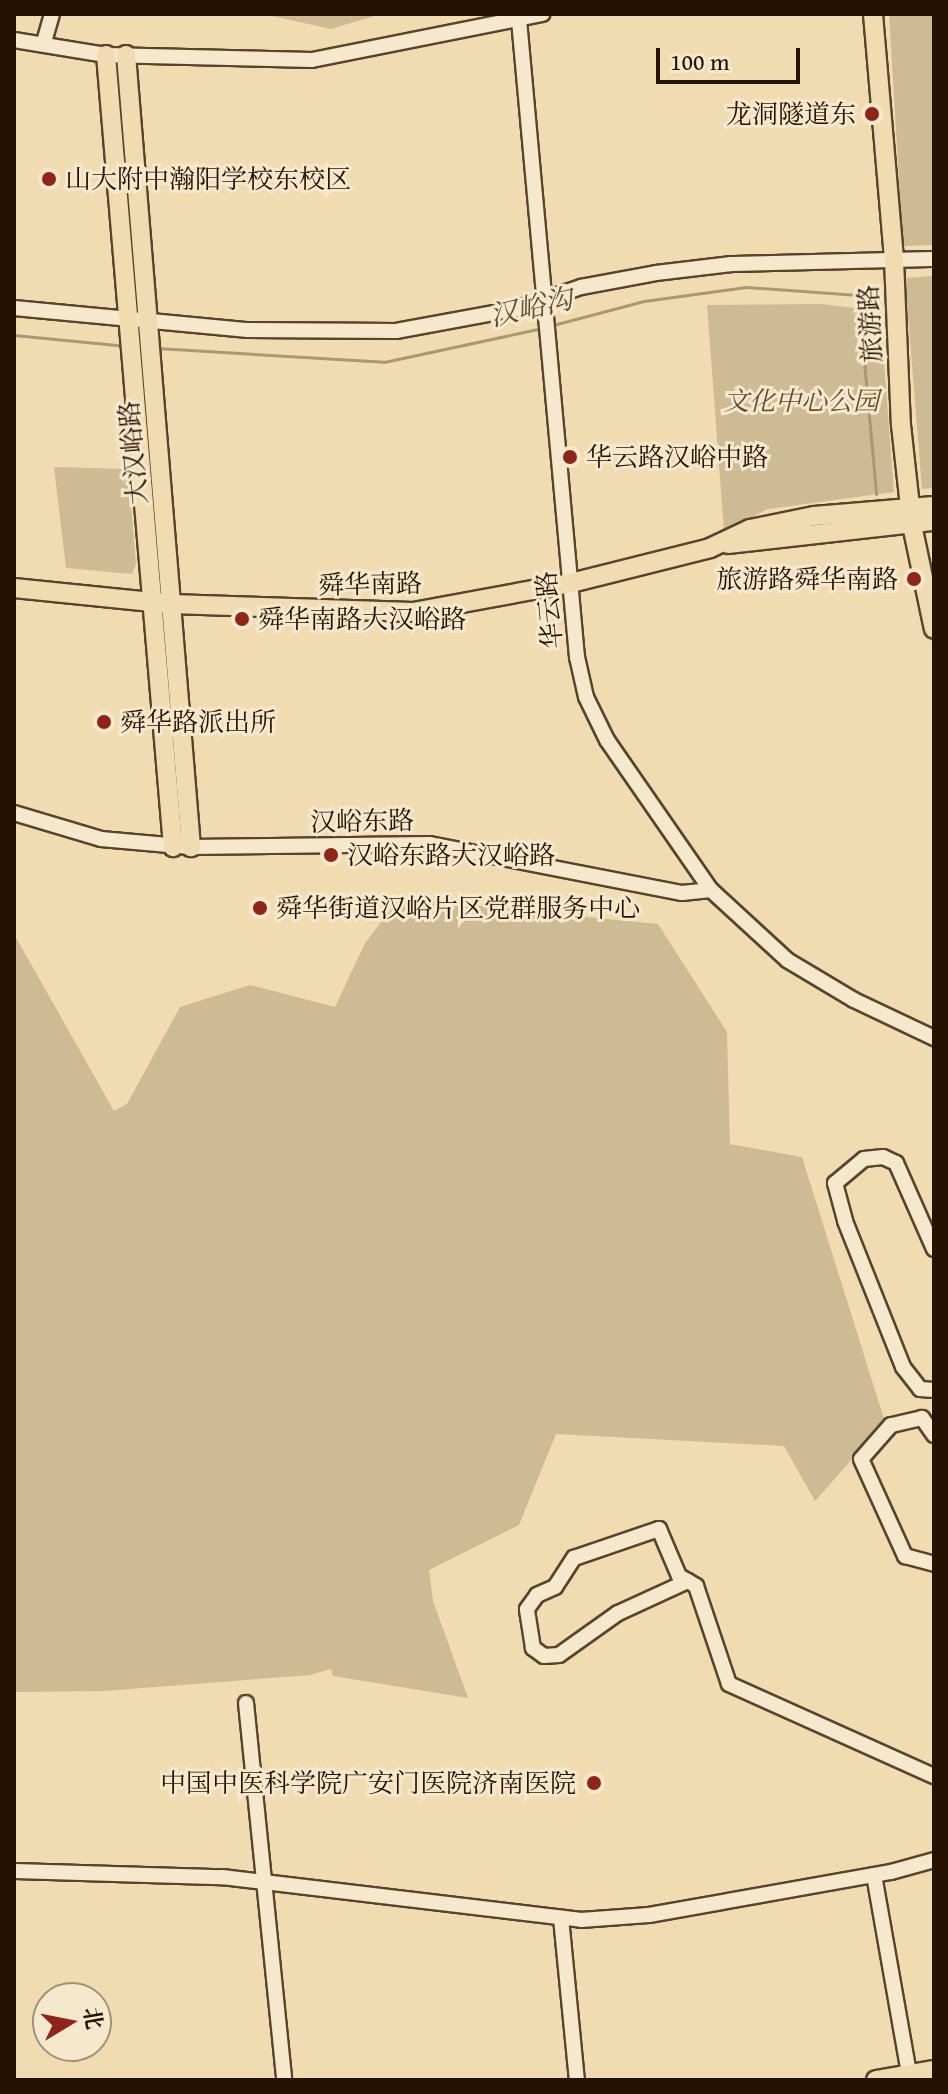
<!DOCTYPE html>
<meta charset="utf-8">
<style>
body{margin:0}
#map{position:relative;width:948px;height:2094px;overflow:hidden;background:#f1dcb1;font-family:"Gentium Book Plus","Noto Serif SC",serif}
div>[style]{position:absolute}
.green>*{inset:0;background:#ceba93}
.stream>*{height:3px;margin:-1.5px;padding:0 1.5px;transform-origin:1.5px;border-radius:1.5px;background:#ac9775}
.roads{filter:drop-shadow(2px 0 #58442c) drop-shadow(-2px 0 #58442c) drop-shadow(0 2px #58442c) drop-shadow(0 -2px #58442c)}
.minor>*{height:14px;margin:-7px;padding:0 7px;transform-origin:7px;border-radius:7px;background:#f6e8cc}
.major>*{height:18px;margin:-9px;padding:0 9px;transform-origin:9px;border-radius:9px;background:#f1dcb1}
.dots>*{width:22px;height:22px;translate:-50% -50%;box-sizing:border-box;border:4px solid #f6e8cc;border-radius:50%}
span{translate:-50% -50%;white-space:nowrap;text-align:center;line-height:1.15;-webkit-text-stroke:6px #f6e8cc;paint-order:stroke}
.poi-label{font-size:26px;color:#251200}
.right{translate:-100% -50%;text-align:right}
.left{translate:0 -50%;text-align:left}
.street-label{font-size:26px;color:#251200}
.park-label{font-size:26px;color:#604d33;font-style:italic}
.water-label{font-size:28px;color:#624e35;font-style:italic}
.frame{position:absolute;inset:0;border:16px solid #251200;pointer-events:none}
.north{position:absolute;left:32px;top:1982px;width:80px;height:80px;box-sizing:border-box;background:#f6e8cc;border:2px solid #a2927a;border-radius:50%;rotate:80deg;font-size:22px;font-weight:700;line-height:32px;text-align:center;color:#251200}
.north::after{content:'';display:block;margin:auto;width:28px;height:36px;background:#8f2418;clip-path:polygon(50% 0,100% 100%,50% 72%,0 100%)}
.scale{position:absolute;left:656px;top:48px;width:144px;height:36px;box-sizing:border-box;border:4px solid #251200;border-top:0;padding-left:10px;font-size:24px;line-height:28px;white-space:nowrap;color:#251200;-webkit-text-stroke:6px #f6e8cc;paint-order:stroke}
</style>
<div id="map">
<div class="green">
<div style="clip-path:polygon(263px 14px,381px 14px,331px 29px)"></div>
<div style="clip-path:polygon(889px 14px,934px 14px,934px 245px,903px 246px)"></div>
<div style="clip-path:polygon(934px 276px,934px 488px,922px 489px,905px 278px)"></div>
<div style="clip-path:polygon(821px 304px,880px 311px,894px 492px,768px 509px,724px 531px,707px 305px)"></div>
<div style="clip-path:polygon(54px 467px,128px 469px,136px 564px,132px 574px,66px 568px)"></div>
<div style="clip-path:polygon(400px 898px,658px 924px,727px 1032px,730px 1144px,802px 1157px,885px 1422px,815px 1501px,784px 1446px,556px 1434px,519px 1525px,429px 1570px,433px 1601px,468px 1698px,333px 1676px,331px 1669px,310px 1675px,104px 1691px,14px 1692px,14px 934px,114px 1111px,127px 1104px,180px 1007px,250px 985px,335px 1007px,365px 943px)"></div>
</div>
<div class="stream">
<div style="left:553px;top:325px;width:94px;rotate:-14.8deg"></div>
<div style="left:644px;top:301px;width:103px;rotate:-7.8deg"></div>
<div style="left:746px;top:287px;width:112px;rotate:4.1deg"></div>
<div style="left:858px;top:295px;width:200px;rotate:84.8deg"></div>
<div style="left:14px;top:335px;width:113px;rotate:5.6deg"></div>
<div style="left:157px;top:348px;width:227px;rotate:3.5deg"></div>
<div style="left:384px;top:362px;width:162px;rotate:-12.1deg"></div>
</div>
<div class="roads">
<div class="minor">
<div style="left:519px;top:20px;width:640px;rotate:84.8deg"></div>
<div style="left:577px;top:657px;width:41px;rotate:77.3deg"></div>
<div style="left:586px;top:697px;width:48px;rotate:64deg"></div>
<div style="left:607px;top:740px;width:183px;rotate:55.3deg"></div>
<div style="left:711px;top:890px;width:103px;rotate:42.6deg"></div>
<div style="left:787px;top:960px;width:78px;rotate:30.8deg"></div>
<div style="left:854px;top:1000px;width:89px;rotate:25.4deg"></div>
<div style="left:14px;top:40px;width:93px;rotate:9.3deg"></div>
<div style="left:106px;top:55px;width:206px;rotate:1.4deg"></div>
<div style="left:312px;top:60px;width:235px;rotate:-11.3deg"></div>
<div style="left:44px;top:42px;width:29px;rotate:-74deg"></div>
<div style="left:14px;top:308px;width:235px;rotate:5.4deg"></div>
<div style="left:248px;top:330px;width:148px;rotate:0.4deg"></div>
<div style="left:396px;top:331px;width:122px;rotate:-10.4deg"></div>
<div style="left:516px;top:309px;width:69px;rotate:-18.7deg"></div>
<div style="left:581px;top:287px;width:76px;rotate:-10.6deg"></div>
<div style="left:656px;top:273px;width:76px;rotate:-6.8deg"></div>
<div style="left:731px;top:264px;width:203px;rotate:-1.4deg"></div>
<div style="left:14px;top:813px;width:91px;rotate:16.6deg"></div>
<div style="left:101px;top:839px;width:90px;rotate:5.1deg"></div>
<div style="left:191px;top:847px;width:239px;rotate:-0.7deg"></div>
<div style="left:430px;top:844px;width:257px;rotate:11deg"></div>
<div style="left:682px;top:893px;width:29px;rotate:-6deg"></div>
<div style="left:934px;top:1249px;width:94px;rotate:-113.8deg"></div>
<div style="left:896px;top:1163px;width:14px;rotate:-155deg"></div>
<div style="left:883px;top:1157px;width:19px;rotate:174deg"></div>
<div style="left:864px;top:1159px;width:38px;rotate:140deg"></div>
<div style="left:835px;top:1183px;width:39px;rotate:75deg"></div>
<div style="left:845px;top:1221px;width:157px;rotate:68.3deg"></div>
<div style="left:903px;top:1367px;width:28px;rotate:52deg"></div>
<div style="left:920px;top:1389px;width:14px;rotate:4deg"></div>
<div style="left:934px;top:1435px;width:21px;rotate:-125deg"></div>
<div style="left:922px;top:1418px;width:32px;rotate:167deg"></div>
<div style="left:891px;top:1425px;width:45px;rotate:131.4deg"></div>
<div style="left:861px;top:1459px;width:107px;rotate:65.6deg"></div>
<div style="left:905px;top:1556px;width:30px;rotate:15deg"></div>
<div style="left:688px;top:1581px;width:77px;rotate:155.4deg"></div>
<div style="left:618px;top:1613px;width:72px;rotate:144.6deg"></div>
<div style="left:559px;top:1655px;width:15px;rotate:176deg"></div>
<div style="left:544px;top:1656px;width:14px;rotate:-144deg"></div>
<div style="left:533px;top:1648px;width:39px;rotate:-99deg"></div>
<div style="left:527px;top:1609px;width:17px;rotate:-54deg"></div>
<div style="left:537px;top:1595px;width:20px;rotate:-24deg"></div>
<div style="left:555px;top:1587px;width:35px;rotate:-57deg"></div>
<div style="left:574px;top:1558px;width:90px;rotate:-18.8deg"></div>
<div style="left:659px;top:1529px;width:51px;rotate:66.9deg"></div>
<div style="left:679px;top:1576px;width:20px;rotate:30deg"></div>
<div style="left:696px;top:1586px;width:103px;rotate:71.4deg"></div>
<div style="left:729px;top:1684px;width:225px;rotate:24.2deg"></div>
<div style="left:246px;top:1703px;width:379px;rotate:84.2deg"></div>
<div style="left:14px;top:1871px;width:208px;rotate:1.7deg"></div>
<div style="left:222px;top:1877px;width:362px;rotate:6.8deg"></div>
<div style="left:581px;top:1920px;width:68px;rotate:-4.2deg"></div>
<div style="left:649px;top:1915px;width:246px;rotate:-10.1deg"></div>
<div style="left:891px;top:1872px;width:45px;rotate:-15.6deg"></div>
<div style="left:874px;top:1875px;width:208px;rotate:80deg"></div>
<div style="left:561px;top:1918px;width:163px;rotate:84.4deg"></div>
</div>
<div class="major">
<div style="left:873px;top:14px;width:247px;rotate:85.1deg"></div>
<div style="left:894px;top:260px;width:165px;rotate:87.6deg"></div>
<div style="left:901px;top:425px;width:101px;rotate:83.7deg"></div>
<div style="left:912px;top:525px;width:106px;rotate:78.1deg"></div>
<div style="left:106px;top:55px;width:795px;rotate:85.16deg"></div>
<div style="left:126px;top:55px;width:795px;rotate:85.31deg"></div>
<div style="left:728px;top:544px;width:207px;rotate:-6.4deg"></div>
<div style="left:14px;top:588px;width:158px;rotate:5.8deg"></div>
<div style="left:171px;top:604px;width:242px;rotate:1.9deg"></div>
<div style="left:413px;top:612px;width:161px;rotate:-10.4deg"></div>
<div style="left:571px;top:583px;width:143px;rotate:-14.1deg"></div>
<div style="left:710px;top:548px;width:44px;rotate:-25.4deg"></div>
<div style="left:750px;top:529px;width:65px;rotate:-11.5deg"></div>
<div style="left:814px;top:516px;width:120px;rotate:-4.8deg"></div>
<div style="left:876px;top:2080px;width:59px;rotate:-9.8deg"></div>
</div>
</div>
<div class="dots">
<div style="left:872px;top:114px;background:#8f2418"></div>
<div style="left:49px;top:179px;background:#8f2418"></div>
<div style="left:570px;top:457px;background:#8f2418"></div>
<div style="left:914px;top:579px;background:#8f2418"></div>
<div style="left:242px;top:619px;background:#8f2418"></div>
<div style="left:104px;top:722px;background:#8f2418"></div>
<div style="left:331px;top:855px;background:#8f2418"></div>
<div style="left:260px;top:908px;background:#8f2418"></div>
<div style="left:594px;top:1783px;background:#8f2418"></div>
</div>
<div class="poi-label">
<span class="right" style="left:856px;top:114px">龙洞隧道东</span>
<span class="left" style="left:65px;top:179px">山大附中瀚阳学校东校区</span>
<span class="left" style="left:586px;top:457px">华云路汉峪中路</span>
<span class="right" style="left:898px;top:579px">旅游路舜华南路</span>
<span class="left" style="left:258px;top:619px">舜华南路大汉峪路</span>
<span class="left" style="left:120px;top:722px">舜华路派出所</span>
<span class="left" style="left:347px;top:855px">汉峪东路大汉峪路</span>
<span class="left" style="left:276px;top:908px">舜华街道汉峪片区党群服务中心</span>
<span class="right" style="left:576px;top:1783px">中国中医科学院广安门医院济南医院</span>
</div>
<div class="street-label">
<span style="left:870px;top:324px;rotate:-93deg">旅游路</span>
<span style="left:133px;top:453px;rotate:-95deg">大汉峪路</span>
<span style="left:370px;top:584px;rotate:-1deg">舜华南路</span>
<span style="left:549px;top:610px;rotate:-95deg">华云路</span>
<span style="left:362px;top:821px;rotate:-1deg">汉峪东路</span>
</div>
<div class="park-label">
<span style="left:801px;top:401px">文化中心公园</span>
</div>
<div class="water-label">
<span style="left:531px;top:307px;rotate:-13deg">汉峪沟</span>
</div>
<div class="frame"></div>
<div class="north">北</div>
<div class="scale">100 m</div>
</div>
